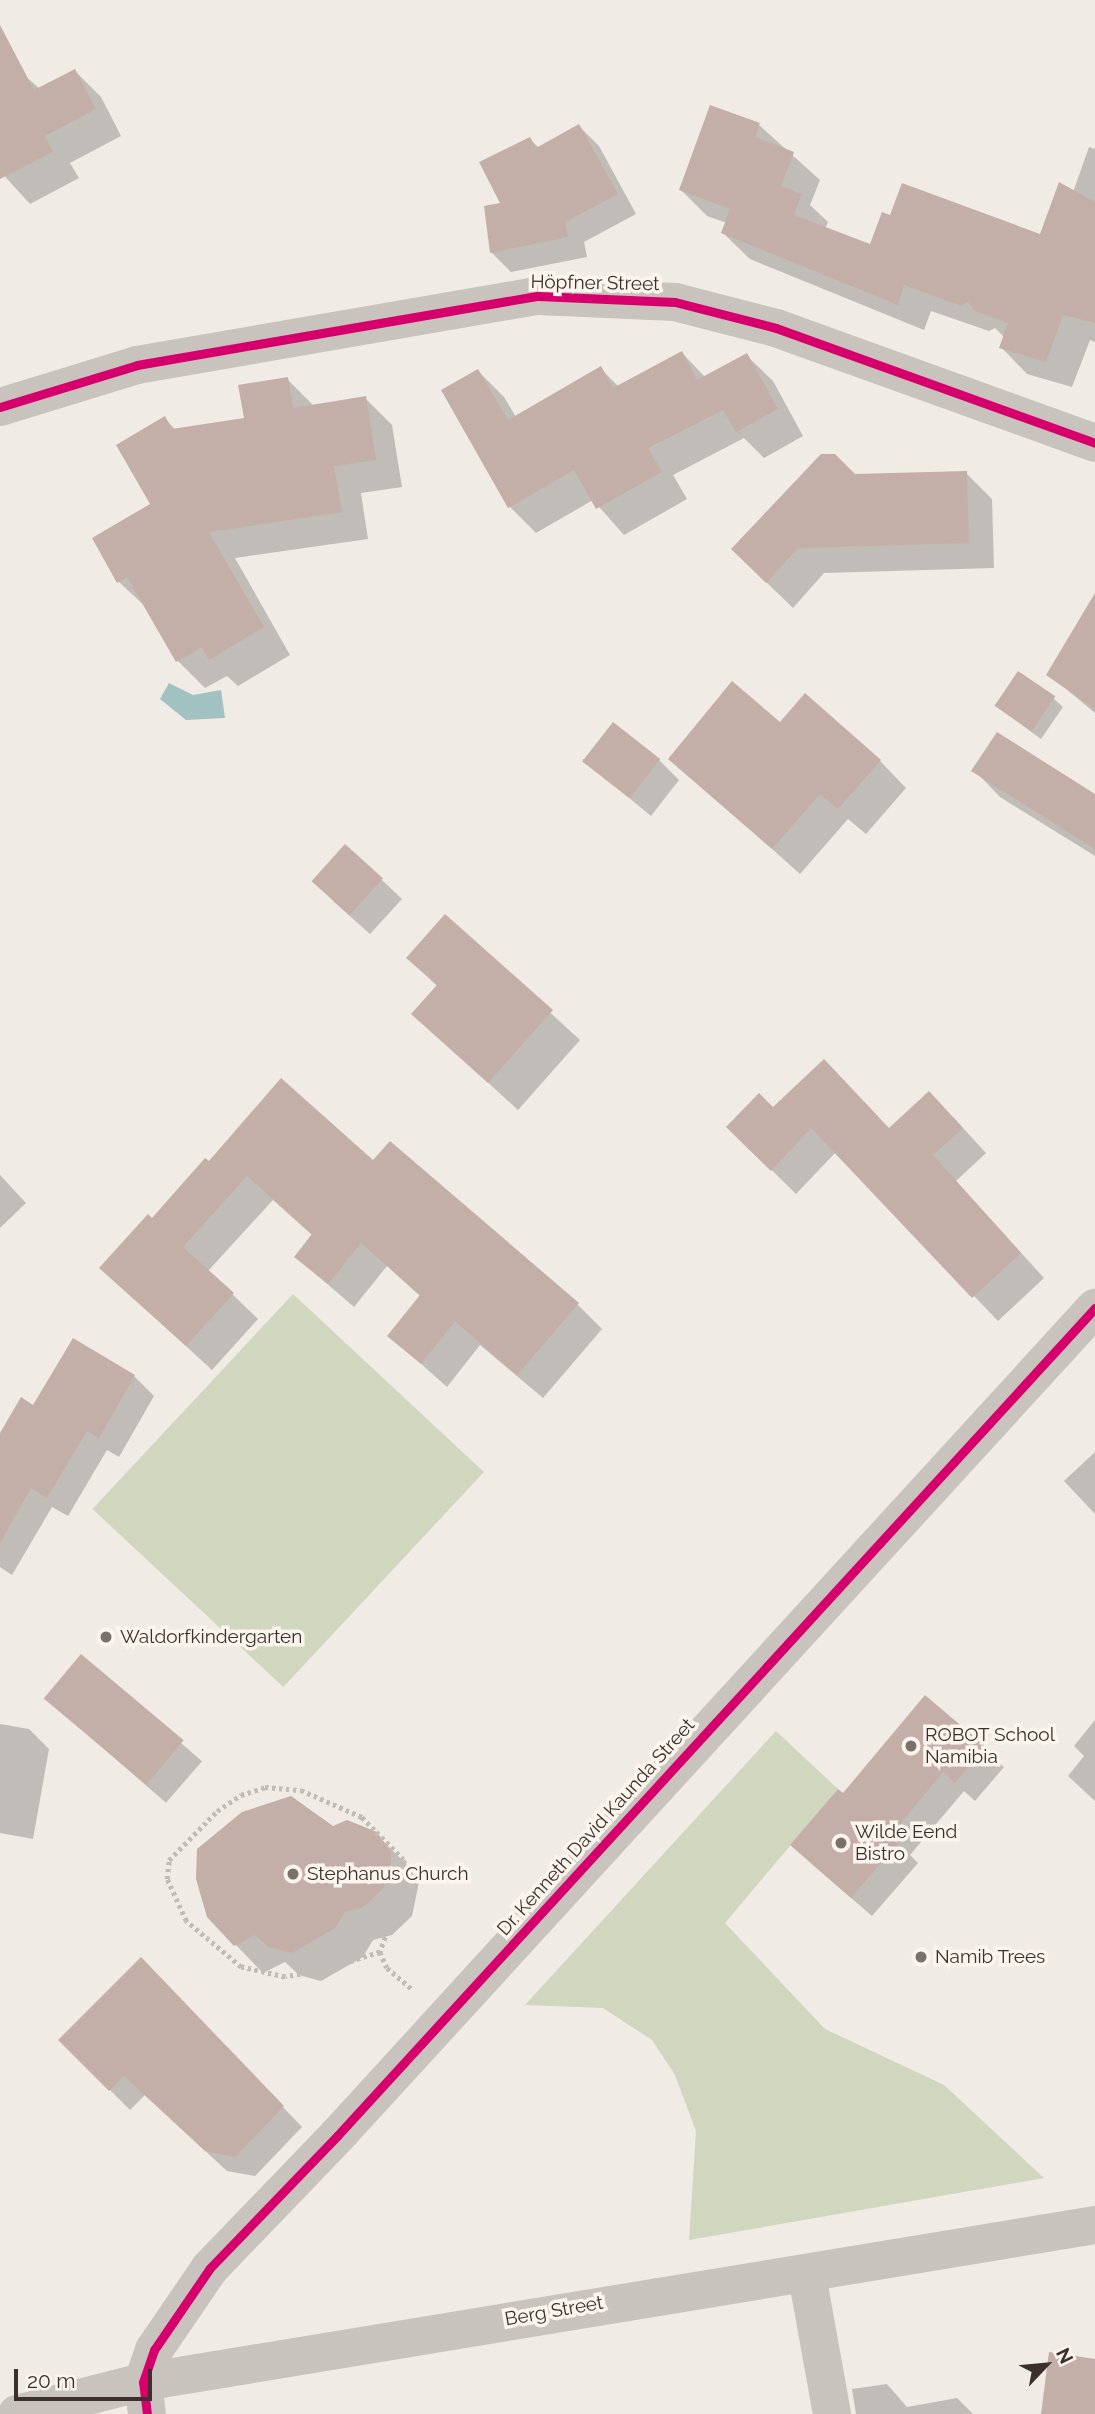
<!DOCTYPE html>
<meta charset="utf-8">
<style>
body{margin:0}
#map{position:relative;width:1095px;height:2414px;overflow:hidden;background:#f0ebe5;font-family:Raleway,sans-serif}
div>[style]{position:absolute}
.green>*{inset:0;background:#d1d6bf;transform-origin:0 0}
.water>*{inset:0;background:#a1c2c1}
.shadow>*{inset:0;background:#0003;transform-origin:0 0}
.building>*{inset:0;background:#c3afa7;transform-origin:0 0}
.path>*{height:4.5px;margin-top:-2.25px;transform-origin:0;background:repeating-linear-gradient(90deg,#c2bbb6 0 3.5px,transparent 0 7px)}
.minor>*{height:38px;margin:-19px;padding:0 19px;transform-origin:19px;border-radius:19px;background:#c9c3be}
.cycleway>*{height:9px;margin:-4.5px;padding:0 4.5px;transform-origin:4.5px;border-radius:4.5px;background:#d6006c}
.dots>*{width:19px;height:19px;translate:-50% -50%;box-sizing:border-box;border:4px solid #fbf5ee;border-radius:50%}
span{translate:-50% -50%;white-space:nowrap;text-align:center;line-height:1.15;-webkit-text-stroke:7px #fbf5ee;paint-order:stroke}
.street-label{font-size:19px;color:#3b302b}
.poi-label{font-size:19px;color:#3b302b}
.left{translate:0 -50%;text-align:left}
.north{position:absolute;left:1011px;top:2330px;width:70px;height:70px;-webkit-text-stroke:5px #fbf5ee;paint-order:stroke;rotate:64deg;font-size:19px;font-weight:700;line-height:28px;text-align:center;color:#3b302b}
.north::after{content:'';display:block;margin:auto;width:24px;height:32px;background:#3b302b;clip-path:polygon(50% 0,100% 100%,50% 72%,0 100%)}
.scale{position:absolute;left:14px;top:2369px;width:138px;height:32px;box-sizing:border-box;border:4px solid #3b302b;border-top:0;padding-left:9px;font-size:21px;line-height:24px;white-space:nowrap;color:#3b302b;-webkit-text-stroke:5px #fbf5ee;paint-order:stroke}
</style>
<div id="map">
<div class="green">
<div style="left:293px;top:1294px;width:261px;height:294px;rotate:43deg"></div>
<div style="clip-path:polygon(776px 1731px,838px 1789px,725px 1923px,825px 2029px,944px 2085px,1044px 2178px,689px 2240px,696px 2131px,675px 2075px,652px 2040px,603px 2008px,525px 2005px)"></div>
</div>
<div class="water">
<div style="clip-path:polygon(169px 683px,193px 695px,221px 690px,225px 718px,186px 720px,160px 699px)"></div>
</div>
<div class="shadow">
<div style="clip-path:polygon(0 54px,40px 89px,75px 71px,101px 97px,121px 136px,70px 163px,79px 178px,30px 204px,0 171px)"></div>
<div style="clip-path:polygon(759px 125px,820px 180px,810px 205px,828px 222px,825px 229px,871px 246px,1041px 237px,1073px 192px,1089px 147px,1095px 149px,1095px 342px,1090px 340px,1072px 387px,1027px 374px,1001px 347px,1004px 337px,995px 328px,989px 331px,931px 311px,924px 330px,750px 259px,723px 233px,727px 223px,707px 216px,681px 190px)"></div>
<div style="clip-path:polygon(579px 126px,599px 146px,636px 214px,584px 242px,587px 257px,511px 272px,491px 252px,530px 139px,539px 148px)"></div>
<div style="clip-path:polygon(682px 353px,706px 378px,746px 355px,773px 381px,803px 436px,764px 458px,744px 438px,673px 475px,687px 499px,624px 535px,593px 500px,536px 533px,510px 507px,443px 391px,478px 371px,504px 397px,516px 417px,600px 368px,619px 387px)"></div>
<div style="clip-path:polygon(287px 379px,314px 406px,365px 398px,392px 425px,402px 487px,361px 493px,368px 539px,235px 558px,290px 655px,238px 686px,227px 676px,205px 688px,178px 661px,147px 608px,119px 582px,153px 505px,165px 419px,176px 430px,246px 420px)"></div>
<div style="clip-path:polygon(966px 473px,992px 499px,994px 568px,824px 573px,793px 608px,759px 575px,855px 476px)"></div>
<div style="clip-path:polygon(1095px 606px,1095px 713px,1048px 674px)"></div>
<div style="clip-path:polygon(1053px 698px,1063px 707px,1041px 739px,996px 706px)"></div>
<div style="clip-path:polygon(780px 724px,880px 761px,906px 788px,866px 834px,848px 819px,800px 874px,671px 759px)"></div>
<div style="clip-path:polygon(582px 759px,659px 760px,679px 780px,651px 816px)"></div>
<div style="clip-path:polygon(974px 770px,1095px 796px,1095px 856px,1000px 797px)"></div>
<div style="clip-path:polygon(346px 846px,402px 899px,370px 934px,333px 901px)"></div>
<div style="clip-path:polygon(445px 916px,580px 1040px,518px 1110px,413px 1014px,438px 987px,408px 957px)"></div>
<div style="clip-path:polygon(773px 1109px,890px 1130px,953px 1117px,986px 1153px,956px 1181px,1044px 1278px,998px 1321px,836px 1152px,796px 1194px,728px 1127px)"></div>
<div style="clip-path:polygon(373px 1163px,578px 1305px,602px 1329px,543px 1398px,480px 1345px,447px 1387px,390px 1336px,421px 1297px,387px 1266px,354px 1307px,296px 1257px,313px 1236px,273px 1200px,208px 1271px,258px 1319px,212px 1370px,101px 1268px,209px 1164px)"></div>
<div style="clip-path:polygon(0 1175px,26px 1203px,0 1228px)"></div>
<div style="clip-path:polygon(73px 1340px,134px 1376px,154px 1396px,119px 1457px,107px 1450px,68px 1516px,52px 1507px,12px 1575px,0 1567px,0 1437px,34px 1407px)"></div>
<div style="clip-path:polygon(1095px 1452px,1095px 1514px,1064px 1481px)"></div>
<div style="left:82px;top:1657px;width:159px;height:55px;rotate:41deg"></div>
<div style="clip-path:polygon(926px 1697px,1004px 1767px,975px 1801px,964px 1791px,910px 1855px,918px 1863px,872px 1916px,812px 1864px,843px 1795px)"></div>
<div style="clip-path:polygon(1095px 1720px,1095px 1801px,1068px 1776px,1084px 1756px,1074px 1746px)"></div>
<div style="clip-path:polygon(0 1724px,29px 1729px,49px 1749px,33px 1839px,0 1833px)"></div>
<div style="clip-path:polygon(332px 1828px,376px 1834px,405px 1863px,419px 1882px,412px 1916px,392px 1935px,373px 1940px,363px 1957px,321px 1981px,299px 1975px,285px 1962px,263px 1973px,235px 1944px)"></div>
<div style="clip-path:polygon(141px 1959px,302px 2127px,255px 2176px,227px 2171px,145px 2095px,130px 2110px,60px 2040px)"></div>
<div style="clip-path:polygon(887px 2384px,907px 2407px,957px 2398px,973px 2414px,856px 2414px,852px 2389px)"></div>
</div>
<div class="building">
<div style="clip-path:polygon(0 25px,34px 90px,75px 69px,96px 109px,45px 136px,53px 152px,0 179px)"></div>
<div style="clip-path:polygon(710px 105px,760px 123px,755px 137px,794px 152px,781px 186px,802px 194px,794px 215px,870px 244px,882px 212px,890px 215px,902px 183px,1040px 234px,1059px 182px,1095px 202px,1095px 323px,1063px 315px,1046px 362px,999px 348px,1008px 323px,975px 311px,968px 302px,961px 306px,904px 285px,898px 305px,721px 233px,730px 209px,679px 190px)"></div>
<div style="clip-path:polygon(579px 124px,618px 194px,565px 222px,568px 237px,490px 253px,484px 206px,500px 203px,479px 162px,530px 137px,536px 148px)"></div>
<div style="clip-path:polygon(682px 351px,697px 380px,747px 353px,778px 409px,736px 432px,723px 410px,648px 448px,662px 472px,596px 509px,574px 470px,508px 508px,441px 390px,478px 369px,508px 420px,601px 366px,613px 388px)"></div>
<div style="clip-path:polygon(288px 377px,293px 408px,366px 396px,376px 460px,334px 466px,342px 512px,209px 532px,264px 627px,209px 660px,202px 647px,176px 662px,127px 577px,117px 583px,92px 538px,150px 504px,116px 445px,165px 416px,172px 429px,244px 418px,238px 385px)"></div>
<div style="clip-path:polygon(821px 454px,835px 454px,855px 474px,967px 471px,969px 543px,798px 548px,766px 583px,731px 549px)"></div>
<div style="clip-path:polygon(1095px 593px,1095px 709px,1046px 675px)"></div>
<div style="left:1018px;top:671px;width:45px;height:42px;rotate:34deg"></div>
<div style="clip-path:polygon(732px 681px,780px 722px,805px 693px,881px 760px,838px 809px,820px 794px,772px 849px,668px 759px)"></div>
<div style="left:613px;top:722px;width:60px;height:50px;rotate:38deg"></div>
<div style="clip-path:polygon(997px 732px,1095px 794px,1095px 849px,971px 771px)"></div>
<div style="left:345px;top:844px;width:51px;height:50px;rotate:42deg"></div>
<div style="clip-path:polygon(445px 914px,553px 1010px,488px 1083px,411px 1014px,437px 985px,406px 958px)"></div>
<div style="clip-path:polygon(824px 1059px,889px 1128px,929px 1091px,963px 1128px,933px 1155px,1021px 1253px,972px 1298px,811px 1128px,771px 1171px,726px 1127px,759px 1093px,773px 1107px)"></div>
<div style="clip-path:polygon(281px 1078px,373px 1160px,390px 1141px,579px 1303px,517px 1375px,455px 1321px,421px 1364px,387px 1336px,420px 1295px,361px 1243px,328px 1284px,294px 1257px,312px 1234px,247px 1176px,183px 1247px,234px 1293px,186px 1346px,99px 1268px,148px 1214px,152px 1218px,205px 1158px,209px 1161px)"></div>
<div style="clip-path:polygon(73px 1338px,135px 1375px,99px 1438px,87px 1431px,47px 1498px,31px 1488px,0 1543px,0 1433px,21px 1397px,33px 1405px)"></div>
<div style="left:81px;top:1654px;width:134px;height:58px;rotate:40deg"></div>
<div style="clip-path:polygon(925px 1695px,985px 1746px,955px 1783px,943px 1772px,891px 1835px,899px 1842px,851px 1898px,790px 1845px,838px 1789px,843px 1793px)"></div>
<div style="clip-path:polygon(291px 1796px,333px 1826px,347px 1820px,377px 1832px,391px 1852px,391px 1870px,384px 1888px,363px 1907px,345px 1912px,335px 1928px,292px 1953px,268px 1947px,255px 1935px,234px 1946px,207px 1917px,196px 1879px,197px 1849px,242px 1812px)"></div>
<div style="clip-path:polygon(141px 1957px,284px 2106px,235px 2157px,205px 2151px,124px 2076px,109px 2091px,58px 2040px)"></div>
<div style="clip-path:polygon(1049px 2352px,1095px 2359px,1095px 2414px,1041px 2414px)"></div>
</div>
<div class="path">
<div style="left:380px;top:1952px;width:62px;rotate:162.1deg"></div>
<div style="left:321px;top:1971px;width:36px;rotate:171deg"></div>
<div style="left:285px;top:1977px;width:45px;rotate:-167.2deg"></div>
<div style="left:241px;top:1967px;width:72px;rotate:-140.1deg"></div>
<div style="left:186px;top:1921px;width:46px;rotate:-114.3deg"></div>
<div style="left:167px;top:1879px;width:19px;rotate:-84deg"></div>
<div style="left:169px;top:1860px;width:69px;rotate:-45.6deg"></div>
<div style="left:217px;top:1811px;width:29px;rotate:-34deg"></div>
<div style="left:241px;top:1795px;width:25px;rotate:-18deg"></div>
<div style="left:265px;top:1787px;width:36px;rotate:5deg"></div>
<div style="left:301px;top:1790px;width:67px;rotate:23.9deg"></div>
<div style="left:362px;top:1817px;width:60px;rotate:45.7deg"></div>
<div style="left:404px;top:1860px;width:18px;rotate:81deg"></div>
<div style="left:407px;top:1878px;width:79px;rotate:110deg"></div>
<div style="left:380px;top:1952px;width:17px;rotate:66deg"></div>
<div style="left:387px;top:1968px;width:34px;rotate:40deg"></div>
</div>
<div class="minor">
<div style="left:0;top:407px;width:143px;rotate:-17deg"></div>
<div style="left:137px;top:365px;width:407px;rotate:-9.8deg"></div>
<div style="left:538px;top:296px;width:137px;rotate:2.5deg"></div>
<div style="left:675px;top:302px;width:104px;rotate:14.4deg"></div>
<div style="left:776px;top:328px;width:339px;rotate:19.8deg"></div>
<div style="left:807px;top:2275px;width:141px;rotate:79.8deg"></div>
<div style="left:17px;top:2414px;width:130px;rotate:-14.3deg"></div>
<div style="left:143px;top:2382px;width:965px;rotate:-9.36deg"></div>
<div style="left:147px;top:2414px;width:32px;rotate:-97deg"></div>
<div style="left:143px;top:2382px;width:34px;rotate:-71deg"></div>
<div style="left:154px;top:2350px;width:99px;rotate:-55.7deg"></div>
<div style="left:210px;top:2268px;width:183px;rotate:-46.1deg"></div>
<div style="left:337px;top:2136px;width:1123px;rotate:-47.53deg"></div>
</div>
<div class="cycleway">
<div style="left:0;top:407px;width:143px;rotate:-17deg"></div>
<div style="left:137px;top:365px;width:407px;rotate:-9.8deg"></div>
<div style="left:538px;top:296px;width:137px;rotate:2.5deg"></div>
<div style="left:675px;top:302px;width:104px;rotate:14.4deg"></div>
<div style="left:776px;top:328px;width:339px;rotate:19.8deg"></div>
<div style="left:147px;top:2414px;width:32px;rotate:-97deg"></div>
<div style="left:143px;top:2382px;width:34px;rotate:-71deg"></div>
<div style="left:154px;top:2350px;width:99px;rotate:-55.7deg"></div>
<div style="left:210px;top:2268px;width:183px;rotate:-46.1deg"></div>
<div style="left:337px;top:2136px;width:1123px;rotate:-47.53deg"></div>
</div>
<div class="dots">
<div style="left:106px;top:1637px;background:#7a716c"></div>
<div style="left:911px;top:1746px;background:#7a716c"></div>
<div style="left:841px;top:1843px;background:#7a716c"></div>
<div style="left:293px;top:1874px;background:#7a716c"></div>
<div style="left:921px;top:1957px;background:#7a716c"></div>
</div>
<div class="street-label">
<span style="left:595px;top:283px;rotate:1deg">Höpfner Street</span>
<span style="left:596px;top:1827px;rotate:-48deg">Dr. Kenneth David Kaunda Street</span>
<span style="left:554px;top:2311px;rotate:-10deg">Berg Street</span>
</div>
<div class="poi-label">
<span class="left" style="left:120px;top:1637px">Waldorfkindergarten</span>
<span class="left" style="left:925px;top:1746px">ROBOT School<br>Namibia</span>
<span class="left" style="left:855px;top:1843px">Wilde Eend<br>Bistro</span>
<span class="left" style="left:307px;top:1874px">Stephanus Church</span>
<span class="left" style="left:935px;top:1957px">Namib Trees</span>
</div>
<div class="north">N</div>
<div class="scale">20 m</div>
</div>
